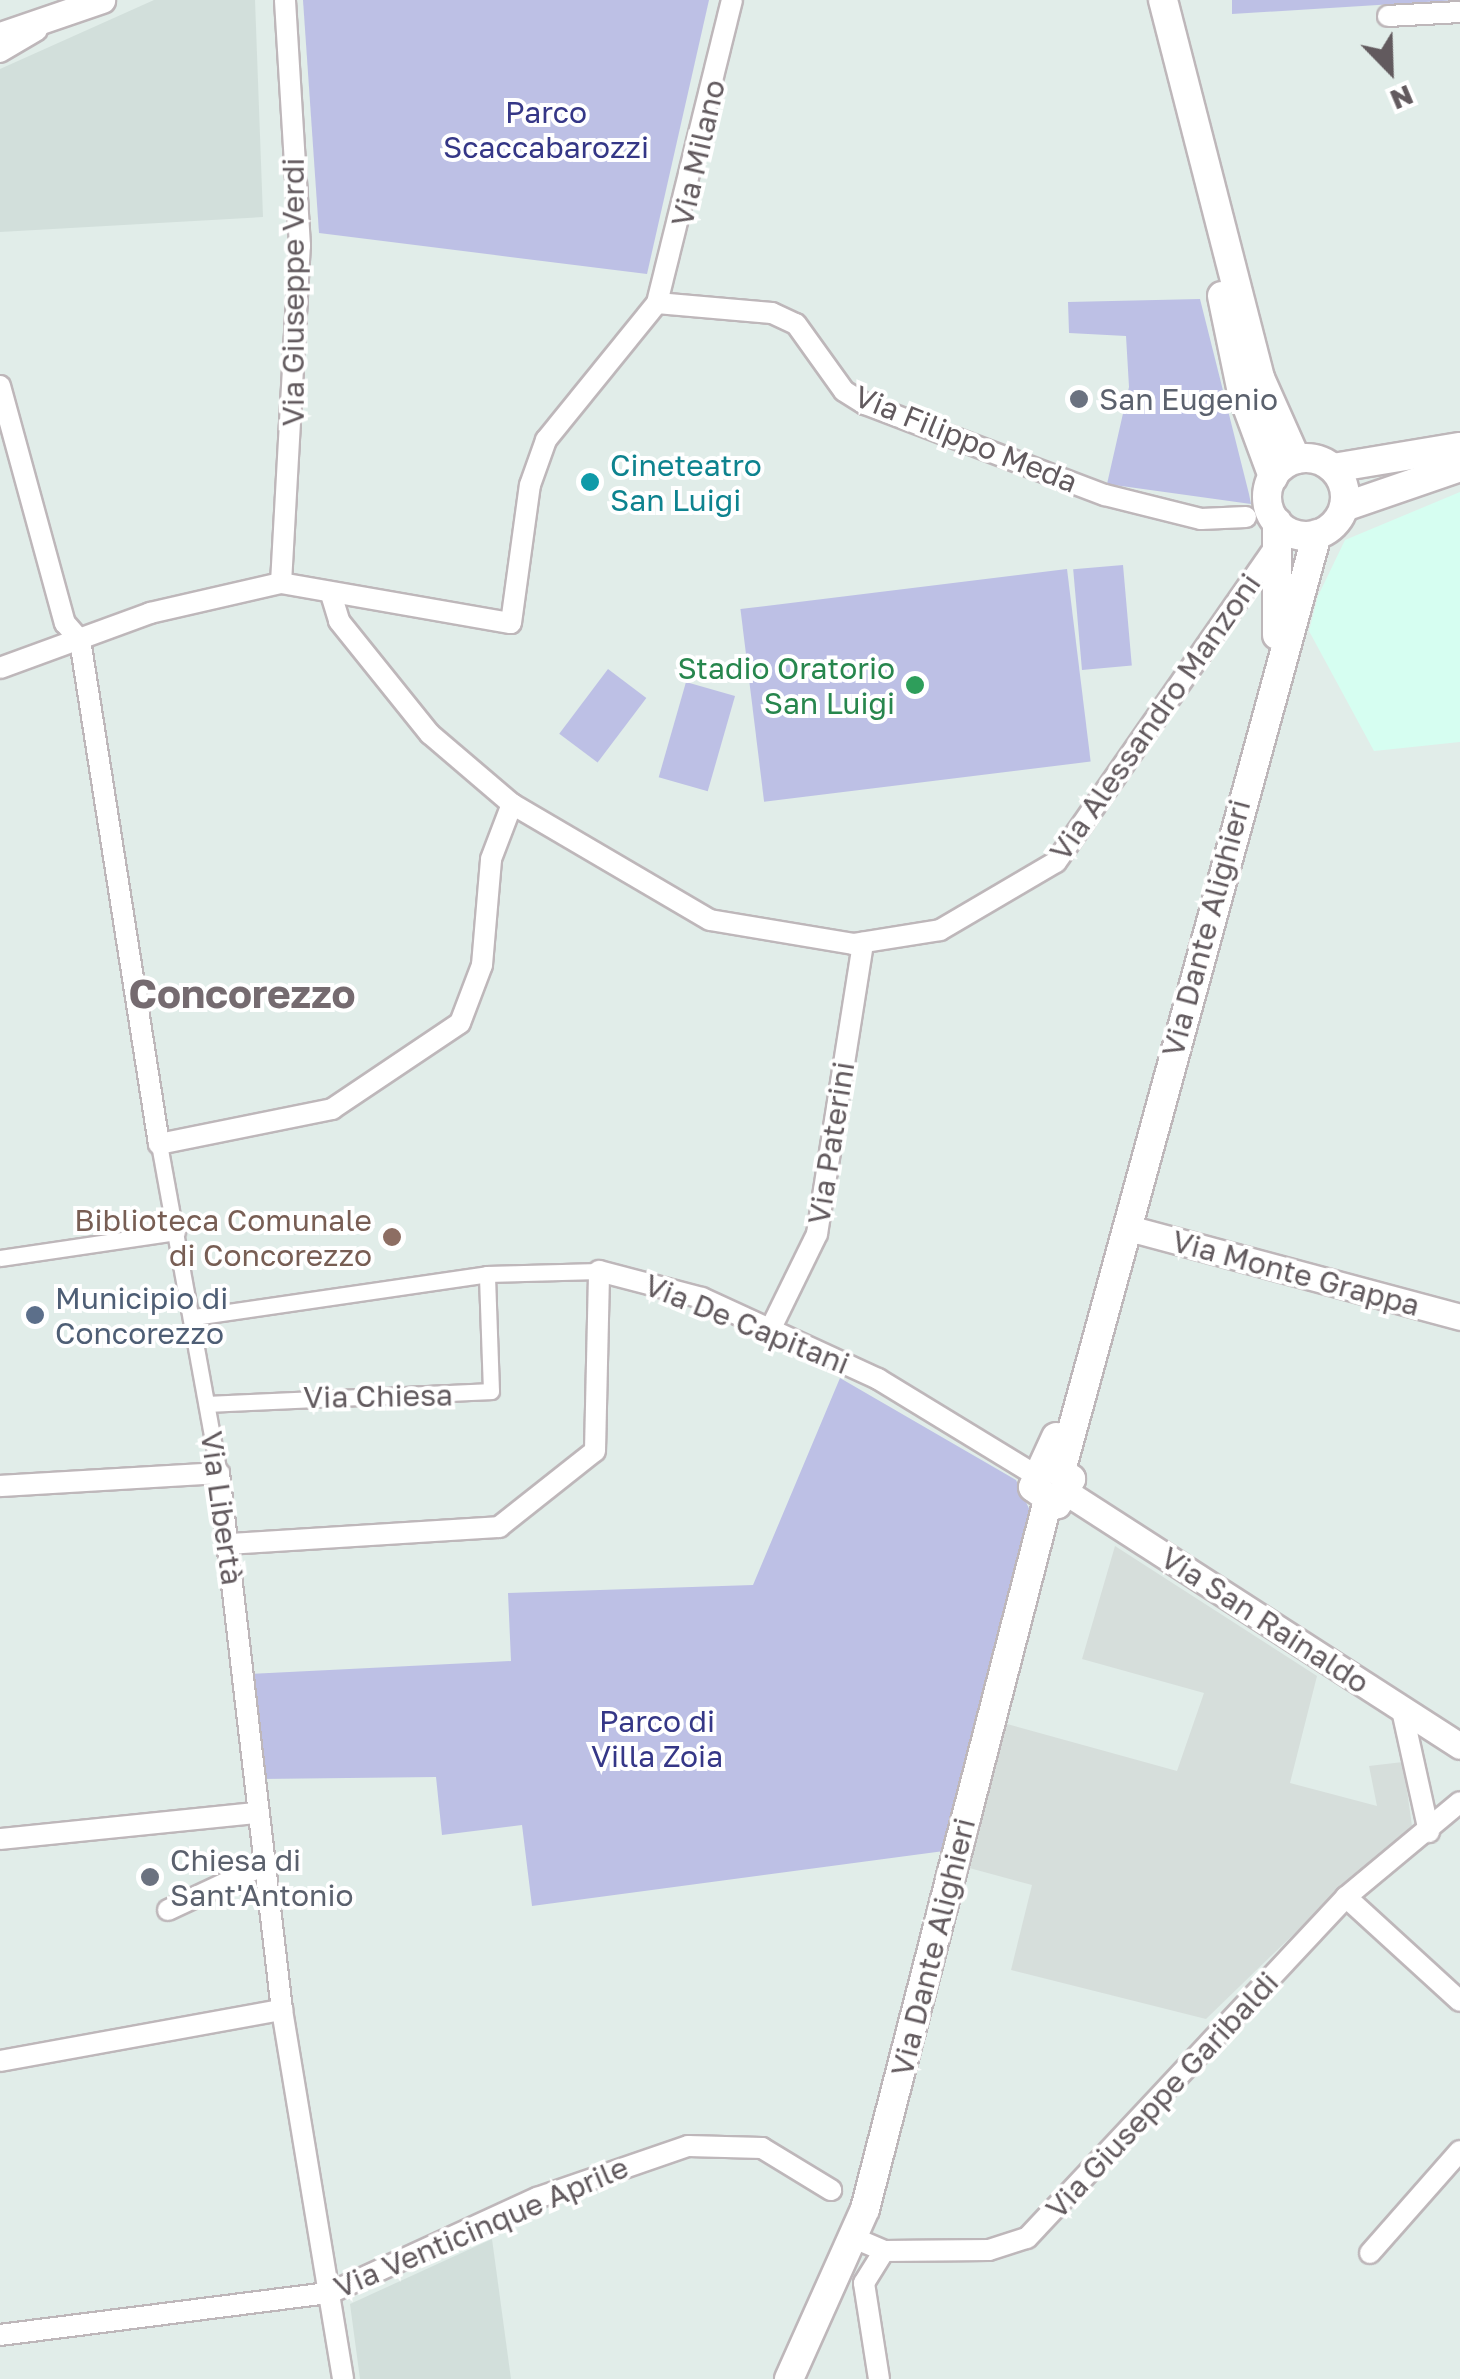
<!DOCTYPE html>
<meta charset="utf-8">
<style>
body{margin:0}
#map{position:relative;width:1460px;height:2379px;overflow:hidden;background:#e1ede9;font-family:"Golos Text",sans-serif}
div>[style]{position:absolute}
.commercial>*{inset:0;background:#d6fef1}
.industrial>*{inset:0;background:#d6dedb}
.education>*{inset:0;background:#d2dfdb}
.green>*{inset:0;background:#bdc0e5;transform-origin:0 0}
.roads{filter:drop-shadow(2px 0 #beb7ba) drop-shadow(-2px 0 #beb7ba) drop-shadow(0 2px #beb7ba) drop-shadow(0 -2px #beb7ba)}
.pedestrian>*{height:15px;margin:-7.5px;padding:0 7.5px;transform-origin:7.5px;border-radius:7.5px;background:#fff}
.minor>*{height:20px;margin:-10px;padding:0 10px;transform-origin:10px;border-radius:10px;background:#fff}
.tertiary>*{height:25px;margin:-12.5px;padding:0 12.5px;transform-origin:12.5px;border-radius:12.5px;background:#fff}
.secondary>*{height:28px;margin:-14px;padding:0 14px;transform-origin:14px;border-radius:14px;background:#fff}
.secondary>.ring{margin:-14px;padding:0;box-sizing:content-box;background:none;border:28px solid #fff;border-radius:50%}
.dots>*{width:28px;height:28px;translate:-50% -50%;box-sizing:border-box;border:5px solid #fff;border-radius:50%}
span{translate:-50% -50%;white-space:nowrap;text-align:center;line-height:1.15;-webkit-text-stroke:8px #fff;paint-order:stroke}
.park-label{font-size:30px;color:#353787}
.street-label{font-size:30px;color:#625a5e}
.worship-label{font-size:30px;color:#5b616d}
.left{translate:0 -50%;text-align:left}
.culture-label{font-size:30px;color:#0d838f}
.leisure-label{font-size:30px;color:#27864d}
.right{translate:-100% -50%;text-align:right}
.education-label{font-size:30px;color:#785e54}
.service-label{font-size:30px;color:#4e5e75}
.district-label{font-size:40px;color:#756b70;font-weight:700}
.north{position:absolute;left:1340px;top:20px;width:100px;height:100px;-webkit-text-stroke:8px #fff;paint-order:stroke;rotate:157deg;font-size:28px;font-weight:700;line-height:40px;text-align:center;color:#625a5e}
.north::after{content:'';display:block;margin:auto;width:35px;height:45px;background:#625a5e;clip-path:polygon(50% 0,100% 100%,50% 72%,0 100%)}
</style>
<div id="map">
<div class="commercial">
<div style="clip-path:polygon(1460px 492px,1460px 742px,1374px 751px,1309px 631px,1318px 596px,1345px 540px)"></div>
</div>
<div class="industrial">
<div style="clip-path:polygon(1115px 1546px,1317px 1676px,1290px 1783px,1377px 1806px,1369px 1766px,1403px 1762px,1413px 1833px,1332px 1897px,1206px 2019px,1011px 1970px,1032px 1885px,962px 1866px,1000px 1722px,1177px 1771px,1204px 1693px,1082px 1659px)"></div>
</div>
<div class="education">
<div style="clip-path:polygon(154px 0,255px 0,263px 217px,0 232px,0 69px)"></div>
<div style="clip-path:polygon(492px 2239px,511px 2379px,360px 2379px,350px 2304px)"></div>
</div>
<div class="green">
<div style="clip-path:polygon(303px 0,709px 0,647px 274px,319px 233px)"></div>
<div style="clip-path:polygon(1232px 0,1458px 0,1232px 14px)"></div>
<div style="clip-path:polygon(1200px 299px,1249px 494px,1251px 504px,1107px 484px,1129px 387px,1126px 336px,1069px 333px,1068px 302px)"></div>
<div style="left:1123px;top:565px;width:101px;height:50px;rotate:85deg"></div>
<div style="left:1067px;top:569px;width:194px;height:329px;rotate:83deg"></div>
<div style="left:608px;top:669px;width:48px;height:81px;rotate:37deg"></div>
<div style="left:686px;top:682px;width:51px;height:99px;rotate:16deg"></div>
<div style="clip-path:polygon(840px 1378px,1016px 1480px,1031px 1513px,944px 1851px,532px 1906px,522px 1825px,442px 1835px,436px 1777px,260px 1779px,249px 1674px,511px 1661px,508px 1593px,753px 1585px)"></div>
</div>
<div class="roads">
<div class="pedestrian">
<div style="left:159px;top:1144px;width:334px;rotate:79.7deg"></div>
<div style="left:0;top:1258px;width:179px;rotate:-8.4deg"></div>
<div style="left:194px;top:1317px;width:296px;rotate:-8.3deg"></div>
<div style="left:487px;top:1274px;width:112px;rotate:-1.5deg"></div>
<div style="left:208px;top:1404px;width:283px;rotate:-2.6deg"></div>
<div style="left:491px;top:1391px;width:117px;rotate:-92deg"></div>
</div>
<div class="minor">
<div style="left:1388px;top:16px;width:72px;rotate:-3.2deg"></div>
<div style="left:0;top:52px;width:43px;rotate:-30.7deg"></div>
<div style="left:657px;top:303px;width:115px;rotate:5deg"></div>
<div style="left:772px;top:313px;width:26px;rotate:25deg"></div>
<div style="left:796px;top:324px;width:82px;rotate:54.4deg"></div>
<div style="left:844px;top:391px;width:25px;rotate:32deg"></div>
<div style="left:865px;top:404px;width:257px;rotate:20.8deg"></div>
<div style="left:1105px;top:495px;width:99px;rotate:14deg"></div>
<div style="left:1201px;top:519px;width:45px;rotate:-2.5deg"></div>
<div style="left:0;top:386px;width:246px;rotate:74.7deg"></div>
<div style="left:65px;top:623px;width:23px;rotate:49deg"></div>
<div style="left:281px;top:583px;width:338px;rotate:-86.8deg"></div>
<div style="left:300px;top:246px;width:246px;rotate:-93.5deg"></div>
<div style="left:331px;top:594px;width:28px;rotate:73deg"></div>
<div style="left:339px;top:621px;width:145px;rotate:51.2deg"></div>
<div style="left:430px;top:734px;width:108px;rotate:40.5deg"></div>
<div style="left:512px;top:804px;width:229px;rotate:30.4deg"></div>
<div style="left:710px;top:920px;width:145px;rotate:9.5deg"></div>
<div style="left:853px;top:944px;width:88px;rotate:-9.1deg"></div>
<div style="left:940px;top:930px;width:134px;rotate:-30.4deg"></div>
<div style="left:1056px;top:862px;width:387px;rotate:-55.2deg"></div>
<div style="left:80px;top:640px;width:510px;rotate:81.09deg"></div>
<div style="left:159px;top:1144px;width:177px;rotate:-11.4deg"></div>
<div style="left:332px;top:1109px;width:154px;rotate:-33.9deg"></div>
<div style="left:460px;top:1023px;width:62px;rotate:-69.2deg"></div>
<div style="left:482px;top:965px;width:106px;rotate:-85.1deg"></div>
<div style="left:491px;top:859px;width:59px;rotate:-69.1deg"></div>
<div style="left:0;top:668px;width:160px;rotate:-20.1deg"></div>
<div style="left:150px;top:613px;width:134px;rotate:-12.9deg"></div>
<div style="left:281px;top:583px;width:233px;rotate:9.9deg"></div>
<div style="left:511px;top:623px;width:139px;rotate:-82.2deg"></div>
<div style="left:530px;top:485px;width:48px;rotate:-70.4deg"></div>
<div style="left:546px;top:440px;width:176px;rotate:-51deg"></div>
<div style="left:657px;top:303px;width:312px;rotate:-76.1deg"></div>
<div style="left:769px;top:1332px;width:109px;rotate:-63.9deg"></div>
<div style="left:817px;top:1234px;width:295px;rotate:-81deg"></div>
<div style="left:0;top:1486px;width:219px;rotate:-3.4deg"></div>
<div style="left:219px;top:1473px;width:541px;rotate:83.31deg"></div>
<div style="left:282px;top:2010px;width:374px;rotate:80.6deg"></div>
<div style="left:229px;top:1544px;width:271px;rotate:-3.6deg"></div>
<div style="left:499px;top:1527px;width:122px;rotate:-38.4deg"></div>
<div style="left:595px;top:1451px;width:180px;rotate:-88.7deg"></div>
<div style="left:599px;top:1271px;width:106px;rotate:14.7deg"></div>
<div style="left:702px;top:1298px;width:194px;rotate:24.7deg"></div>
<div style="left:878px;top:1379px;width:184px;rotate:31.4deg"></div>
<div style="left:1402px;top:1710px;width:125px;rotate:77.5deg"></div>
<div style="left:0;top:1839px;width:259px;rotate:-5.8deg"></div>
<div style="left:1346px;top:1897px;width:154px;rotate:42.4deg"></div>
<div style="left:168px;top:1910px;width:106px;rotate:-25.1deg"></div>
<div style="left:0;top:2061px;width:287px;rotate:-10.3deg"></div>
<div style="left:854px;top:2238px;width:33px;rotate:23deg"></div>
<div style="left:884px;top:2251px;width:105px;rotate:-0.5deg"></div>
<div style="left:989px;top:2250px;width:40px;rotate:-18deg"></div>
<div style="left:1027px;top:2238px;width:467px;rotate:-46.9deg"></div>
<div style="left:1346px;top:1897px;width:148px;rotate:-39.8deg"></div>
<div style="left:1370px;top:2253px;width:136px;rotate:-48.6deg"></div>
<div style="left:0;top:2335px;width:333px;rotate:-7.3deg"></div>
<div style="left:330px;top:2293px;width:228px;rotate:-24.7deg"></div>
<div style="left:537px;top:2198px;width:160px;rotate:-19deg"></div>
<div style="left:688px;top:2146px;width:74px;rotate:1.5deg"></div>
<div style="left:762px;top:2148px;width:81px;rotate:31.3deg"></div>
<div style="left:879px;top:2379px;width:97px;rotate:-98.9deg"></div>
<div style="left:864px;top:2283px;width:38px;rotate:-58deg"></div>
</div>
<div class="tertiary">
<div style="left:0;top:35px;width:108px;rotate:-18.9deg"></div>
<div style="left:1132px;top:1229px;width:340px;rotate:15deg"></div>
<div style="left:1069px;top:1494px;width:465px;rotate:32.8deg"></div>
</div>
<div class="secondary">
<div style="left:1163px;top:0;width:390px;rotate:75.6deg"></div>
<div style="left:1260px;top:378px;width:89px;rotate:66deg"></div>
<div style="left:1222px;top:296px;width:99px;rotate:78.3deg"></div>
<div style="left:1242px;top:393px;width:90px;rotate:69.7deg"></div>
<div class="ring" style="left:1267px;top:458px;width:50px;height:50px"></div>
<div style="left:1333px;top:468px;width:129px;rotate:-9.4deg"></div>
<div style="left:1344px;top:507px;width:123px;rotate:-19deg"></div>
<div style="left:1277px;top:522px;width:113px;rotate:90deg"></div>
<div style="left:1048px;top:1465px;width:27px;rotate:31deg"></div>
<div style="left:1071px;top:1479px;width:29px;rotate:119deg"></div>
<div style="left:1057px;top:1504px;width:29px;rotate:-145deg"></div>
<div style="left:1033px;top:1487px;width:55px;rotate:-65.3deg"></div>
<div style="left:1062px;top:1467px;width:967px;rotate:-74.71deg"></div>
<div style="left:789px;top:2379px;width:186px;rotate:-65.9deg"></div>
<div style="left:865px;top:2209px;width:728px;rotate:-75.52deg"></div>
</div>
</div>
<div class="dots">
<div style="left:1079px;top:399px;background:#6b7280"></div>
<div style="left:590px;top:482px;background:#0f9aa8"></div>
<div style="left:915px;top:685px;background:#2e9e5b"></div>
<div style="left:392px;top:1237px;background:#8d6e63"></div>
<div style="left:35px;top:1315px;background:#5c6f8a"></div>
<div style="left:150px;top:1877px;background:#6b7280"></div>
</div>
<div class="park-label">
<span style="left:546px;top:129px">Parco<br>Scaccabarozzi</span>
<span style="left:657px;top:1738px">Parco di<br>Villa Zoia</span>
</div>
<div class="street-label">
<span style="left:698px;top:153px;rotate:-77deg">Via Milano</span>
<span style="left:293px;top:292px;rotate:-90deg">Via Giuseppe Verdi</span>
<span style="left:966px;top:439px;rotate:22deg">Via Filippo Meda</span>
<span style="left:1155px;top:717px;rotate:-55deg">Via Alessandro Manzoni</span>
<span style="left:1206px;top:928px;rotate:-75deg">Via Dante Alighieri</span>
<span style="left:831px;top:1143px;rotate:-81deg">Via Paterini</span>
<span style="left:1296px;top:1273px;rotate:15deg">Via Monte Grappa</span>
<span style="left:747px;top:1324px;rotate:22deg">Via De Capitani</span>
<span style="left:378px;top:1396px;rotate:-1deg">Via Chiesa</span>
<span style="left:222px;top:1508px;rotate:82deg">Via Libertà</span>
<span style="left:1265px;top:1620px;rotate:33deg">Via San Rainaldo</span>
<span style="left:933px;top:1947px;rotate:-76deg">Via Dante Alighieri</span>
<span style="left:1162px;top:2095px;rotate:-47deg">Via Giuseppe Garibaldi</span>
<span style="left:481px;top:2227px;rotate:-23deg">Via Venticinque Aprile</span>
</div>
<div class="worship-label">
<span class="left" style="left:1099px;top:399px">San Eugenio</span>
<span class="left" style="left:170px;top:1877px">Chiesa di<br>Sant'Antonio</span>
</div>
<div class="culture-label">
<span class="left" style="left:610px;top:482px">Cineteatro<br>San Luigi</span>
</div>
<div class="leisure-label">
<span class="right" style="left:895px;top:685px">Stadio Oratorio<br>San Luigi</span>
</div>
<div class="education-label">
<span class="right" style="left:372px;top:1237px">Biblioteca Comunale<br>di Concorezzo</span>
</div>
<div class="service-label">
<span class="left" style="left:55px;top:1315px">Municipio di<br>Concorezzo</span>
</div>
<div class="district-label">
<span style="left:242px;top:993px">Concorezzo</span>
</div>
<div class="north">N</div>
</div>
